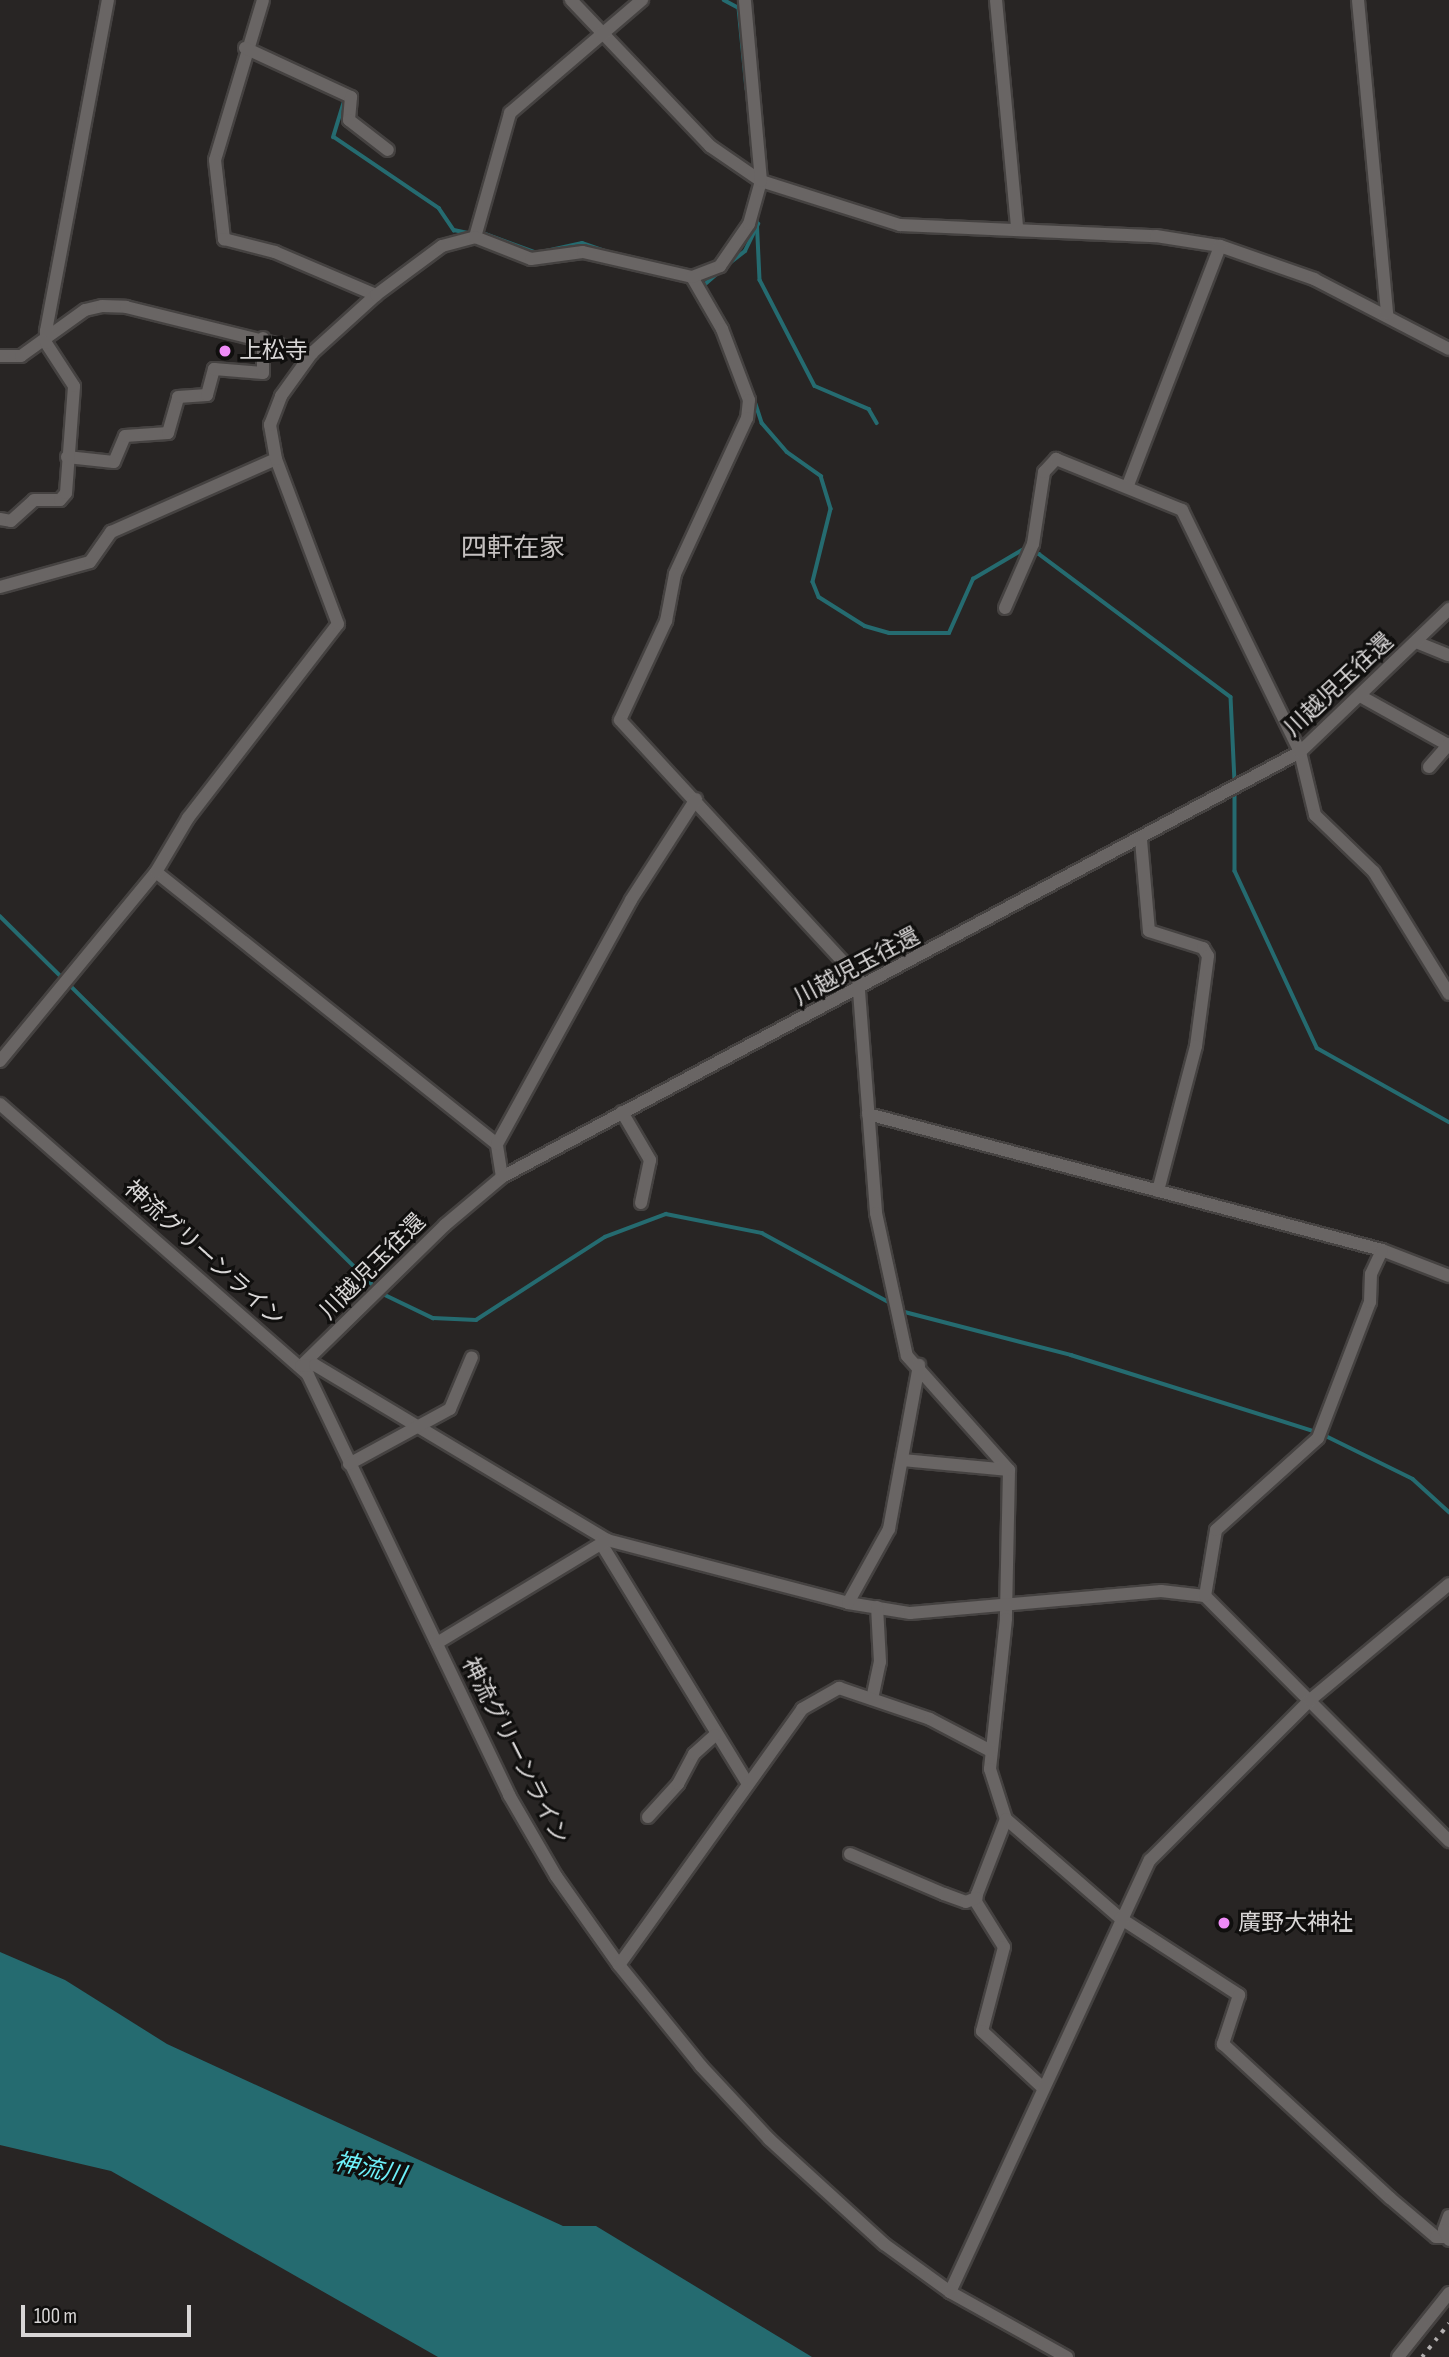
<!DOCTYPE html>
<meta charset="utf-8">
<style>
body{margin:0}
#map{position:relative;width:1449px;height:2357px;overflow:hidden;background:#282524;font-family:"Sofia Sans Condensed","Noto Sans JP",sans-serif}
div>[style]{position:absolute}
.water>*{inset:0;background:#256b70}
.stream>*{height:3.5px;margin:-1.75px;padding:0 1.75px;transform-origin:1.75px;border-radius:1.75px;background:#256b70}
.roads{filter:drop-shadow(2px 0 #454241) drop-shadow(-2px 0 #454241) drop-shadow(0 2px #454241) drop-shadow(0 -2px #454241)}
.minor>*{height:12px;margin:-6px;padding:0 6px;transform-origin:6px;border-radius:6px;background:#696564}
.rail>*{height:3.5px;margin-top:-1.75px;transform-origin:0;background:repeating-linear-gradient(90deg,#b3b0b0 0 3.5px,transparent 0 10.5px)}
.dots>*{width:19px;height:19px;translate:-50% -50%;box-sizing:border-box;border:4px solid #100f0e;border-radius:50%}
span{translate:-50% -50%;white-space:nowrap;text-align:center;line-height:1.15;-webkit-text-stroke:6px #100f0e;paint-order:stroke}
.poi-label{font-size:23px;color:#d8d6d6}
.left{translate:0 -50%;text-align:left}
.street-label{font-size:23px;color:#d8d6d6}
.water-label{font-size:24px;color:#6ef1fa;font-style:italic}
.quarter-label{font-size:26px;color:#c5c1c0}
.scale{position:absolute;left:21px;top:2305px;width:170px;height:32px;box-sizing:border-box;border:4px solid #d8d6d6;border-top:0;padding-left:9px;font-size:21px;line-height:24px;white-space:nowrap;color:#d8d6d6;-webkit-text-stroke:5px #100f0e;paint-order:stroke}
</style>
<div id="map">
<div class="water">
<div style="clip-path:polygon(0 1952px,65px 1980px,167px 2044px,563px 2226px,596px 2226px,812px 2357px,438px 2357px,111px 2171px,0 2145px)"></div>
</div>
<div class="stream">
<div style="left:724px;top:0;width:17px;rotate:28deg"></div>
<div style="left:739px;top:8px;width:81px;rotate:84.4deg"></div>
<div style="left:345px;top:100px;width:39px;rotate:107deg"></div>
<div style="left:334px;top:137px;width:127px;rotate:34.1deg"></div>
<div style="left:439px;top:208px;width:27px;rotate:56deg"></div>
<div style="left:454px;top:230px;width:14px;rotate:12deg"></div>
<div style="left:757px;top:216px;width:64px;rotate:87.3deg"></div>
<div style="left:760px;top:280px;width:119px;rotate:62.6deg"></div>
<div style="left:815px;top:386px;width:59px;rotate:23.1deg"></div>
<div style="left:869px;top:409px;width:16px;rotate:60deg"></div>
<div style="left:480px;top:232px;width:61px;rotate:20.2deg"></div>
<div style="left:537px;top:253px;width:46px;rotate:-12.5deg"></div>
<div style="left:582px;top:243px;width:24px;rotate:19deg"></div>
<div style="left:612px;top:253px;width:82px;rotate:14deg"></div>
<div style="left:726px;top:266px;width:24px;rotate:-38deg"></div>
<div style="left:745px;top:251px;width:30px;rotate:-64deg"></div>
<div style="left:703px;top:286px;width:20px;rotate:-41deg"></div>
<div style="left:733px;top:342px;width:24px;rotate:68deg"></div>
<div style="left:754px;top:398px;width:26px;rotate:72deg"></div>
<div style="left:762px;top:423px;width:38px;rotate:49deg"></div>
<div style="left:787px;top:452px;width:42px;rotate:35.2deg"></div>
<div style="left:821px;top:476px;width:34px;rotate:73deg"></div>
<div style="left:831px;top:509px;width:75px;rotate:103.9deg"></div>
<div style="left:813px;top:582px;width:16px;rotate:68deg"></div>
<div style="left:819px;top:597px;width:54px;rotate:32.2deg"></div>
<div style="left:865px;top:626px;width:25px;rotate:16deg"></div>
<div style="left:889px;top:633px;width:60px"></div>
<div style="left:949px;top:633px;width:59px;rotate:-66deg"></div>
<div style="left:973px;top:579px;width:59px;rotate:-30.5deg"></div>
<div style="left:1024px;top:549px;width:16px;rotate:18deg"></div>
<div style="left:1039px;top:554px;width:239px;rotate:36.7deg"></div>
<div style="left:1231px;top:697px;width:85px;rotate:87.3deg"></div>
<div style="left:1235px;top:790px;width:81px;rotate:90deg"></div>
<div style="left:1235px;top:871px;width:195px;rotate:65.1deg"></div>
<div style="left:1317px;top:1048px;width:151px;rotate:29.3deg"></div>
<div style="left:0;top:916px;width:528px;rotate:44.69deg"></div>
<div style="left:381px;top:1293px;width:58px;rotate:25.7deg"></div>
<div style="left:433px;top:1318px;width:43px;rotate:2.7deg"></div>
<div style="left:476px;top:1320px;width:153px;rotate:-32.8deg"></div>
<div style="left:605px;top:1237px;width:65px;rotate:-20.7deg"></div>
<div style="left:666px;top:1214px;width:98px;rotate:11.2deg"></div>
<div style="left:762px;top:1233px;width:148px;rotate:28.6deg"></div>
<div style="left:901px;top:1311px;width:176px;rotate:14.5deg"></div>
<div style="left:1071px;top:1355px;width:258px;rotate:17.4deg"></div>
<div style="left:1324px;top:1435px;width:99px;rotate:26.3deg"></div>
<div style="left:1413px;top:1479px;width:49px;rotate:42.5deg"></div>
</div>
<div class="roads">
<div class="minor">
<div style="left:263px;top:0;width:167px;rotate:106.7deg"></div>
<div style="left:215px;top:160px;width:80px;rotate:83.5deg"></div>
<div style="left:224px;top:239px;width:53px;rotate:14.3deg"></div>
<div style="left:275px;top:252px;width:110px;rotate:23.1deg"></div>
<div style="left:571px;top:0;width:202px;rotate:46.4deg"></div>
<div style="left:710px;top:146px;width:62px;rotate:34.5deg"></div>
<div style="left:761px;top:181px;width:146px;rotate:17.6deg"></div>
<div style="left:900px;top:225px;width:256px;rotate:2.5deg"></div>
<div style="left:1156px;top:236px;width:65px;rotate:8.9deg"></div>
<div style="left:1220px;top:246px;width:100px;rotate:19.3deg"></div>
<div style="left:1314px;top:279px;width:152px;rotate:27.4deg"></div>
<div style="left:996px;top:0;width:228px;rotate:84.7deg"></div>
<div style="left:1358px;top:0;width:315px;rotate:84.7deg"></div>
<div style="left:245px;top:48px;width:117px;rotate:24.8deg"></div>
<div style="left:351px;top:97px;width:23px;rotate:95deg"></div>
<div style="left:349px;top:120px;width:49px;rotate:37.6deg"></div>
<div style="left:475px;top:237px;width:129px;rotate:-74.2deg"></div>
<div style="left:510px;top:113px;width:174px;rotate:-40.6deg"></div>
<div style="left:692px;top:277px;width:60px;rotate:60deg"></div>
<div style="left:722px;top:329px;width:76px;rotate:69.2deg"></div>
<div style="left:749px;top:400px;width:18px;rotate:96deg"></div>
<div style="left:747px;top:418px;width:172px;rotate:114.8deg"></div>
<div style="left:675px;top:574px;width:48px;rotate:100.8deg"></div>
<div style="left:666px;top:621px;width:109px;rotate:114.9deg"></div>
<div style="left:620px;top:720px;width:351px;rotate:47.3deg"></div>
<div style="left:858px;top:978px;width:236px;rotate:85.6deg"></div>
<div style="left:876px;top:1213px;width:146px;rotate:77.8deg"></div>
<div style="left:907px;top:1356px;width:153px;rotate:48.2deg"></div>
<div style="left:1009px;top:1470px;width:149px;rotate:91.2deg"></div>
<div style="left:1006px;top:1619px;width:151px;rotate:96.1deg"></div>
<div style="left:990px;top:1769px;width:52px;rotate:72.3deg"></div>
<div style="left:1006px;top:1819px;width:151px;rotate:41deg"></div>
<div style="left:1120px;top:1918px;width:142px;rotate:32.9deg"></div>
<div style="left:1239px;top:1995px;width:52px;rotate:108.1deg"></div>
<div style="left:1223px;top:2044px;width:227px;rotate:42.7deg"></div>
<div style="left:1390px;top:2198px;width:60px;rotate:40.3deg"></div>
<div style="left:1436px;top:2237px;width:11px"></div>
<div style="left:0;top:356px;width:21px"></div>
<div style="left:21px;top:356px;width:79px;rotate:-35.7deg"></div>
<div style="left:85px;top:310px;width:17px;rotate:-13deg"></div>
<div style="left:102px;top:306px;width:24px;rotate:2deg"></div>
<div style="left:126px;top:307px;width:192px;rotate:13.9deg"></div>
<div style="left:67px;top:457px;width:47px;rotate:6.1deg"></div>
<div style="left:114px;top:462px;width:28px;rotate:-67deg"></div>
<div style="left:125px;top:436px;width:43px;rotate:-4deg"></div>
<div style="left:168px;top:433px;width:37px;rotate:-74deg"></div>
<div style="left:178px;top:397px;width:29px;rotate:-4deg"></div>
<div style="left:207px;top:395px;width:27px;rotate:-75deg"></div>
<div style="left:214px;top:369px;width:49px;rotate:4.7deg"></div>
<div style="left:263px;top:373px;width:35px;rotate:-90deg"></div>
<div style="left:1128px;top:485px;width:256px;rotate:-68.9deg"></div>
<div style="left:0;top:519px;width:11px;rotate:10deg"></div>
<div style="left:11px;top:521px;width:31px;rotate:-42deg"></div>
<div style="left:34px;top:500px;width:26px"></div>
<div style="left:60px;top:500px;width:9px;rotate:-49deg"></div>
<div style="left:66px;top:493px;width:107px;rotate:-85.7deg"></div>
<div style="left:74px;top:386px;width:51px;rotate:-123.1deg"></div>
<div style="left:46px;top:343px;width:12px;rotate:-90deg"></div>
<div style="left:46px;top:331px;width:337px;rotate:-79.4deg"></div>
<div style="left:0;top:587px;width:93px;rotate:-15.5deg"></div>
<div style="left:90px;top:562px;width:37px;rotate:-55deg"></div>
<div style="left:111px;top:532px;width:180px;rotate:-23.9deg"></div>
<div style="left:1005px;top:608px;width:70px;rotate:-66.4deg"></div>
<div style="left:1033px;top:544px;width:73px;rotate:-81.3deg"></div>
<div style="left:1044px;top:472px;width:18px;rotate:-47deg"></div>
<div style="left:1056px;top:459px;width:136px;rotate:22deg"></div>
<div style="left:1182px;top:510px;width:269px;rotate:64deg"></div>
<div style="left:1300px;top:752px;width:65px;rotate:76.6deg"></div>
<div style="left:1315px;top:815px;width:82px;rotate:44deg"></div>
<div style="left:1374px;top:872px;width:143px;rotate:58.4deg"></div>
<div style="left:1416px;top:642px;width:35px;rotate:22deg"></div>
<div style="left:1362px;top:697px;width:98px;rotate:29.2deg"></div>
<div style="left:1429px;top:767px;width:30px;rotate:-49deg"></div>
<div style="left:1141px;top:840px;width:91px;rotate:85deg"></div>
<div style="left:1149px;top:931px;width:57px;rotate:17.5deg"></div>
<div style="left:1203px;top:948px;width:9px;rotate:58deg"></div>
<div style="left:1208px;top:956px;width:91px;rotate:97.6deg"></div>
<div style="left:1196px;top:1046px;width:150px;rotate:104.7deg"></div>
<div style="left:156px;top:872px;width:436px;rotate:38.6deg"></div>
<div style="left:0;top:1061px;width:245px;rotate:-50.5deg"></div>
<div style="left:156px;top:872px;width:63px;rotate:-59.3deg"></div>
<div style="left:188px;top:818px;width:245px;rotate:-52.3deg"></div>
<div style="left:338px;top:624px;width:176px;rotate:-110.6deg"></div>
<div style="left:276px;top:459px;width:35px;rotate:-100deg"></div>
<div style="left:270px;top:425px;width:31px;rotate:-69deg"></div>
<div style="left:281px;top:396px;width:53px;rotate:-54.2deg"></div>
<div style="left:312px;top:353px;width:86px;rotate:-42.2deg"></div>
<div style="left:376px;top:295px;width:82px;rotate:-36.6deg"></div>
<div style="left:442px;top:246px;width:34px;rotate:-15deg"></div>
<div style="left:475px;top:237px;width:60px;rotate:21.4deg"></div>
<div style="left:531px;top:259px;width:52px;rotate:-7.7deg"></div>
<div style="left:583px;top:252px;width:112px;rotate:12.9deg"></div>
<div style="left:692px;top:277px;width:30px;rotate:-21deg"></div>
<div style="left:720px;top:266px;width:51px;rotate:-55.4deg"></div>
<div style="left:749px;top:224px;width:45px;rotate:-74.4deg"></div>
<div style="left:761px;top:181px;width:182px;rotate:-95.1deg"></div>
<div style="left:0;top:1104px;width:410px;rotate:41.3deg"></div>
<div style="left:308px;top:1375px;width:466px;rotate:64.4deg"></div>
<div style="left:509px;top:1795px;width:94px;rotate:59.9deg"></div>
<div style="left:556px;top:1876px;width:109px;rotate:54.7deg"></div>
<div style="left:619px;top:1965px;width:130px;rotate:50.9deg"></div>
<div style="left:701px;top:2066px;width:100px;rotate:47deg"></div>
<div style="left:769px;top:2139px;width:156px;rotate:42.4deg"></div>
<div style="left:884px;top:2244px;width:82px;rotate:36deg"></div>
<div style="left:950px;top:2292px;width:134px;rotate:29.1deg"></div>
<div style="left:622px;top:1112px;width:56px;rotate:59.7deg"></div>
<div style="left:650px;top:1160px;width:44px;rotate:101.8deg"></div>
<div style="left:868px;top:1114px;width:532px;rotate:14.82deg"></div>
<div style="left:1382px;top:1250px;width:72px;rotate:21.2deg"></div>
<div style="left:502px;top:1177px;width:33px;rotate:-99deg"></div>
<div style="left:497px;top:1144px;width:278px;rotate:-61.2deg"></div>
<div style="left:631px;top:900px;width:120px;rotate:-57.2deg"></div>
<div style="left:301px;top:1366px;width:202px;rotate:-44.4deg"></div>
<div style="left:445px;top:1225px;width:75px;rotate:-40.1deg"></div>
<div style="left:502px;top:1177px;width:904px;rotate:-28.04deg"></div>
<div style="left:1300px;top:752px;width:207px;rotate:-43.8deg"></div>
<div style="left:301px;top:1366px;width:14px;rotate:-4deg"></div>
<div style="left:315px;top:1365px;width:340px;rotate:30.9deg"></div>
<div style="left:607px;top:1540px;width:249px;rotate:14.6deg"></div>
<div style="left:848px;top:1603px;width:63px;rotate:9.2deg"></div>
<div style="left:910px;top:1613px;width:252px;rotate:-5deg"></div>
<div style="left:1161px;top:1591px;width:44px;rotate:6.5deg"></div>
<div style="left:1205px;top:1596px;width:346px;rotate:45.1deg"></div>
<div style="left:903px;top:1460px;width:106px;rotate:5.4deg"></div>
<div style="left:349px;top:1464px;width:115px;rotate:-28.6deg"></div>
<div style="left:450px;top:1409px;width:56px;rotate:-67.1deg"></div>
<div style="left:602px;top:1545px;width:280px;rotate:58.6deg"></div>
<div style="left:1205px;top:1596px;width:67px;rotate:-80.5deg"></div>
<div style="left:1216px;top:1530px;width:137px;rotate:-42deg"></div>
<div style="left:1318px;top:1438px;width:146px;rotate:-69.1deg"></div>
<div style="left:1370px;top:1302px;width:28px;rotate:-88deg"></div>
<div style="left:1371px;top:1274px;width:26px;rotate:-65deg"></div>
<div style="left:848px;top:1603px;width:85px;rotate:-61deg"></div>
<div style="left:889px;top:1529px;width:167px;rotate:-79.6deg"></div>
<div style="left:437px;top:1643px;width:199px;rotate:-31.2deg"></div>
<div style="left:872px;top:1699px;width:38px;rotate:-78deg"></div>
<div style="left:880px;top:1662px;width:55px;rotate:-93.1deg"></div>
<div style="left:648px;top:1817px;width:45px;rotate:-47.7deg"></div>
<div style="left:678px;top:1784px;width:34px;rotate:-62deg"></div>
<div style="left:694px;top:1754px;width:28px;rotate:-42deg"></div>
<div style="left:1006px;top:1819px;width:80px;rotate:111.1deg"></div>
<div style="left:977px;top:1894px;width:8px;rotate:97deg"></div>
<div style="left:976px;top:1902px;width:53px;rotate:58.1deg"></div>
<div style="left:1004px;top:1947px;width:87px;rotate:104.7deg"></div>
<div style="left:982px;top:2031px;width:83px;rotate:43.1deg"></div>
<div style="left:850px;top:1854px;width:102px;rotate:23.1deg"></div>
<div style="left:944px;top:1894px;width:23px;rotate:20deg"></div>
<div style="left:966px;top:1902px;width:11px;rotate:-22deg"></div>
<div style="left:619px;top:1965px;width:315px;rotate:-54.4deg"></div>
<div style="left:802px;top:1709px;width:43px;rotate:-29.6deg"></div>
<div style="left:839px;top:1688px;width:96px;rotate:18.8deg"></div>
<div style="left:930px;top:1719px;width:69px;rotate:27.7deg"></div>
<div style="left:1449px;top:2216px;width:15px;rotate:110deg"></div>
<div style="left:1444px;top:2230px;width:11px;rotate:63deg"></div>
<div style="left:950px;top:2292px;width:476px;rotate:-65.2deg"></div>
<div style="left:1150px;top:1860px;width:226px;rotate:-45deg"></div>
<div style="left:1310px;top:1700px;width:181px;rotate:-39.8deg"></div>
<div style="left:1398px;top:2357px;width:82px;rotate:-51.4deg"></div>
</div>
</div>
<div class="rail">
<div style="left:1422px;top:2357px;width:43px;rotate:-51.5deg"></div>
</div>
<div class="dots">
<div style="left:225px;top:351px;background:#ef8bf7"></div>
<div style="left:1224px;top:1923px;background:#ef8bf7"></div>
</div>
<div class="poi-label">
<span class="left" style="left:239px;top:351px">上松寺</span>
<span class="left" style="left:1238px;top:1923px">廣野大神社</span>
</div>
<div class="street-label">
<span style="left:1339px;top:685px;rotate:-43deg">川越児玉往還</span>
<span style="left:857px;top:967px;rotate:-28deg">川越児玉往還</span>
<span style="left:204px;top:1254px;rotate:42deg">神流グリーンライン</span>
<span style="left:373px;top:1267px;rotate:-45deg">川越児玉往還</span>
<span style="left:515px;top:1751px;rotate:63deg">神流グリーンライン</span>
</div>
<div class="water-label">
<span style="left:370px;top:2169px;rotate:12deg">神流川</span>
</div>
<div class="quarter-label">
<span style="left:513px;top:549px">四軒在家</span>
</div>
<div class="scale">100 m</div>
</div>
